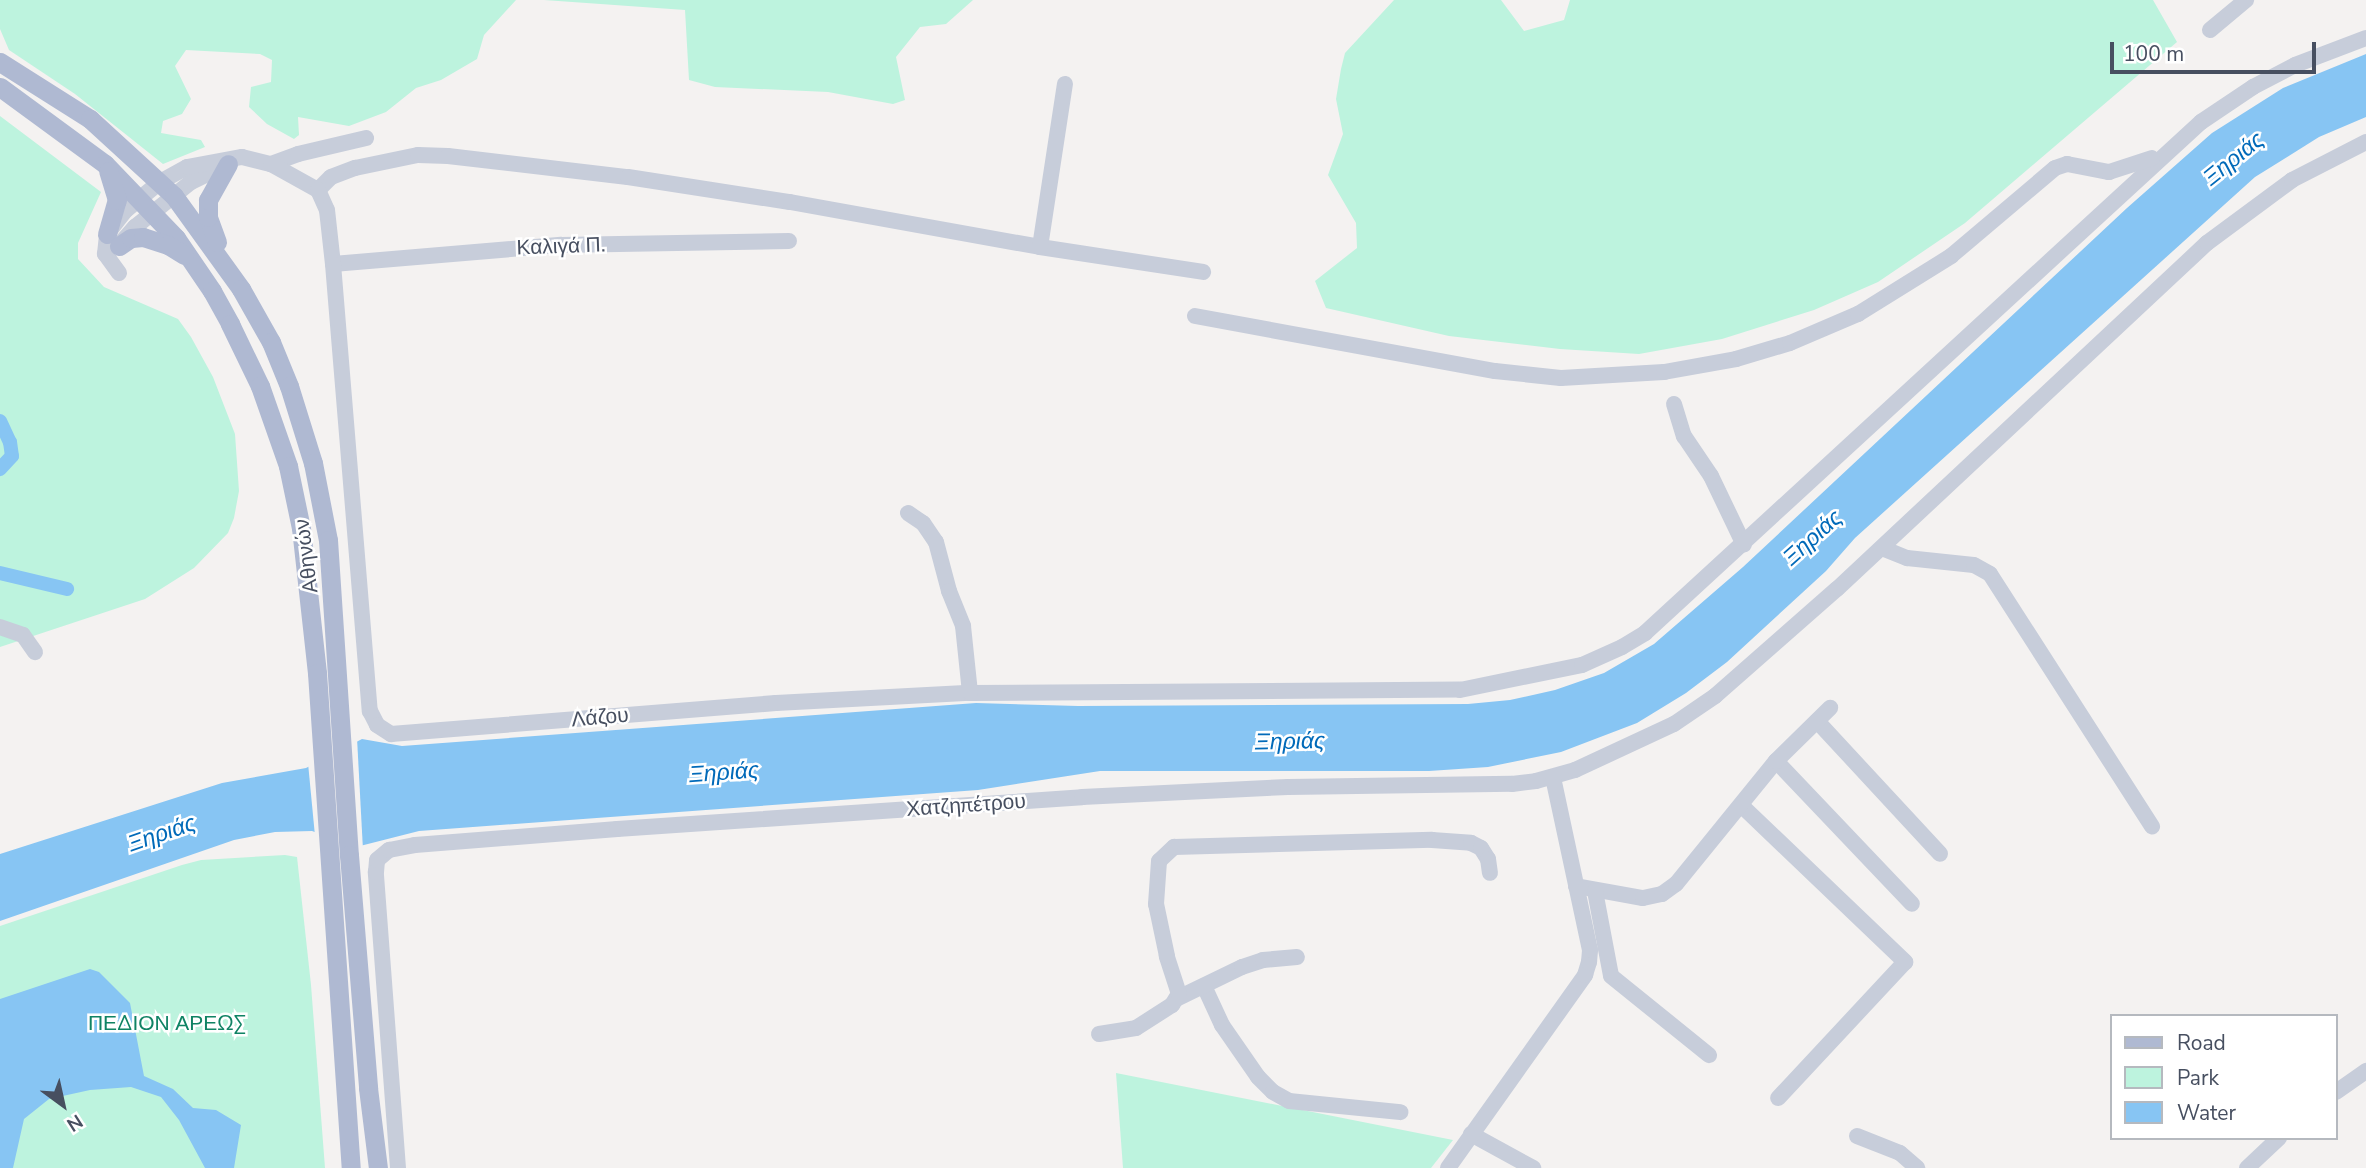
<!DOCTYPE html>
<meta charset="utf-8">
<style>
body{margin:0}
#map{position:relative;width:2366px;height:1168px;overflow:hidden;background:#f4f2f1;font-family:"Nunito Sans",sans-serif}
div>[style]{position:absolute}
.green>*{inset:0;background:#bdf3de}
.water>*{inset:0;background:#87c5f3}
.pier>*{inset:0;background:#f4f2f1}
.canal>*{height:14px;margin:-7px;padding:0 7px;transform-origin:7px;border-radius:7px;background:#87c5f3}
.minor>*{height:16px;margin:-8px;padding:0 8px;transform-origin:8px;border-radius:8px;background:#c7cdda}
.major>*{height:19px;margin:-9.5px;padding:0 9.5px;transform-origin:9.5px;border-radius:9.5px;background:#afb9d2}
span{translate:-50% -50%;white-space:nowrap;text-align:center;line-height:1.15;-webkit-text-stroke:5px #fff;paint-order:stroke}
.street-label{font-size:21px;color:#474f60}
.park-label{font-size:21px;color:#108364}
.water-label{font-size:23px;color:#016ab9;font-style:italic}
.legend{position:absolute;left:2110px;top:1014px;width:228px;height:126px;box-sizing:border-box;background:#fff;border:2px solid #b5b9bf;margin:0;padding:9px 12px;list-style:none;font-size:21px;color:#474f60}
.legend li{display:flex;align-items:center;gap:14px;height:35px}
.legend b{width:35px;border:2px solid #b5b9bf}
.north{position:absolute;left:28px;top:1070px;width:70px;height:70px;-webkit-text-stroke:5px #fff;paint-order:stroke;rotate:147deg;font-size:19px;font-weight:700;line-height:28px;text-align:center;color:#474f60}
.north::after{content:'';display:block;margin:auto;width:24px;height:32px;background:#474f60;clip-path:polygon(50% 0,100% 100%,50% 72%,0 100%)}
.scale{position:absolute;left:2110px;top:42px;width:206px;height:32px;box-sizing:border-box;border:4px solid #474f60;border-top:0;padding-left:9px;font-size:21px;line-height:24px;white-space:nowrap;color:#474f60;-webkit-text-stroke:5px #fff;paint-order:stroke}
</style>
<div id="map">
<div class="green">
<div style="clip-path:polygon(0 0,516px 0,484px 35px,477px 59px,441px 80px,416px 88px,386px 112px,349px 126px,298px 117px,299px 135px,294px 139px,267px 124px,249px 107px,251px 87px,271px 82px,272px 60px,260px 54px,186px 50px,175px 66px,191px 99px,182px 114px,163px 121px,161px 133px,201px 140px,205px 147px,163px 164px,75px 94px,9px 50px,0 29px)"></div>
<div style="clip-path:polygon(544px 0,973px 0,946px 24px,920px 27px,896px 57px,905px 100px,893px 104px,828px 92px,715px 87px,689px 80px,685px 10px)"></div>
<div style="clip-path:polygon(1394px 0,1501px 0,1524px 31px,1564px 20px,1570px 0,2153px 0,2177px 42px,1965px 223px,1878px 282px,1814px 310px,1722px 339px,1639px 354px,1560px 349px,1449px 336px,1326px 308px,1315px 281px,1357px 248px,1356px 223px,1328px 175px,1343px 134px,1336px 99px,1341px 69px,1345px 53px)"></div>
<div style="clip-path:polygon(0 116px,101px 192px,78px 243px,78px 259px,104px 287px,178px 319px,191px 337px,213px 377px,235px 434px,239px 491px,234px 518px,228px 533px,194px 568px,145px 599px,0 647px)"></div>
<div style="clip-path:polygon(285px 855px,297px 857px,311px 985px,325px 1168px,0 1168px,0 926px,182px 865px,201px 860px)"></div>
<div style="clip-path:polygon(1116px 1073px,1453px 1140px,1431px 1168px,1123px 1168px)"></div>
</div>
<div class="water">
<div style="clip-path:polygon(2366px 54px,2366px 117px,2319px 137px,2255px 177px,1855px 538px,1826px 571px,1727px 662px,1686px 693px,1637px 723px,1561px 752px,1488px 767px,1429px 771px,1100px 771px,978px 790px,419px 831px,356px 847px,312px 831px,275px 832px,234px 840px,0 921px,0 854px,222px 783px,306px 768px,362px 739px,402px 746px,976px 703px,1078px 706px,1468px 704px,1510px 700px,1555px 690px,1604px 673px,1654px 644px,1743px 567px,2127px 208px,2212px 133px,2283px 88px)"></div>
<div style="clip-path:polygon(90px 969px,99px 972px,130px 1003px,144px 1076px,173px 1089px,193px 1108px,216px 1110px,241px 1125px,234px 1168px,205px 1168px,179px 1120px,161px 1097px,131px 1087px,90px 1090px,49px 1099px,24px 1119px,13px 1168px,0 1168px,0 999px)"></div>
</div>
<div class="pier">
<div style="clip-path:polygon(357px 738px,363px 850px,355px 851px,315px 836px,308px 763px,349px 739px)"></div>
</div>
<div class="canal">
<div style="left:0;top:421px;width:23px;rotate:65deg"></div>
<div style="left:10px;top:442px;width:14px;rotate:82deg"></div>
<div style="left:12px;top:456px;width:18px;rotate:133deg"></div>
<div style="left:0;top:573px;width:69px;rotate:13.4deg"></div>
</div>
<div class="minor">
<div style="left:2210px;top:30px;width:47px;rotate:-39.8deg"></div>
<div style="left:271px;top:164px;width:29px;rotate:-20deg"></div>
<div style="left:298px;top:154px;width:70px;rotate:-13.2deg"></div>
<div style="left:318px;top:190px;width:18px;rotate:-45deg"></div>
<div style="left:331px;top:177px;width:26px;rotate:-21deg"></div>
<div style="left:355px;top:168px;width:64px;rotate:-11.7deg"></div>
<div style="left:418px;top:155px;width:30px;rotate:2deg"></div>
<div style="left:448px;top:156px;width:181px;rotate:6.7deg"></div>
<div style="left:628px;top:177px;width:164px;rotate:8.8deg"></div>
<div style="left:790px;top:202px;width:254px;rotate:10.2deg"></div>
<div style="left:1040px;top:247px;width:165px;rotate:8.7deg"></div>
<div style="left:120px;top:244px;width:23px;rotate:-49deg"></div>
<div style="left:135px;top:227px;width:72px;rotate:-38.8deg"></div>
<div style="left:191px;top:182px;width:41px;rotate:-25.9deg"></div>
<div style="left:1040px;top:247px;width:165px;rotate:-81.3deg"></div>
<div style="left:333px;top:264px;width:229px;rotate:-4.8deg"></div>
<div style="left:561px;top:245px;width:228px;rotate:-1deg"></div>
<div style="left:119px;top:273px;width:24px;rotate:-126deg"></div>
<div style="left:105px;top:254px;width:20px;rotate:-84deg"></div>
<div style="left:107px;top:234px;width:31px;rotate:-52deg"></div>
<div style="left:126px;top:210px;width:44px;rotate:-39.5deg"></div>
<div style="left:160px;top:182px;width:31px;rotate:-29deg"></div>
<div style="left:187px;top:167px;width:56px;rotate:-10.3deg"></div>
<div style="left:242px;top:157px;width:30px;rotate:14deg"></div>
<div style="left:271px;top:164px;width:54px;rotate:29deg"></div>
<div style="left:318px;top:190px;width:22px;rotate:66deg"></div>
<div style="left:327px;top:210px;width:54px;rotate:83.7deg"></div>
<div style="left:333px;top:264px;width:449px;rotate:85.3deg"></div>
<div style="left:370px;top:711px;width:16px;rotate:63deg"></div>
<div style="left:377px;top:725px;width:17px;rotate:33deg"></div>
<div style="left:391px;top:734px;width:386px;rotate:-4.6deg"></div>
<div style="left:776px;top:703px;width:194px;rotate:-3deg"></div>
<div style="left:970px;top:693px;width:490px;rotate:-0.4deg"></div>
<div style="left:1460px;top:690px;width:125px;rotate:-11.6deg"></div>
<div style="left:1582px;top:665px;width:44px;rotate:-24.2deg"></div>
<div style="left:1622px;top:647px;width:27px;rotate:-31deg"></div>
<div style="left:1645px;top:633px;width:755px;rotate:-42.59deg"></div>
<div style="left:2201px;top:122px;width:63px;rotate:-33.9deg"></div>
<div style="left:2253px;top:87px;width:47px;rotate:-27.6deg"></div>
<div style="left:2295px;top:65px;width:76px;rotate:-20.8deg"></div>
<div style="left:1195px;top:316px;width:305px;rotate:10.4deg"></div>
<div style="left:1495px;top:371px;width:66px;rotate:6.1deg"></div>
<div style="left:1561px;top:378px;width:103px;rotate:-3.3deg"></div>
<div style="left:1664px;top:372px;width:73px;rotate:-10.2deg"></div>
<div style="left:1736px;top:359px;width:56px;rotate:-16.5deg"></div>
<div style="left:1790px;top:343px;width:74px;rotate:-23.1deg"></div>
<div style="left:1858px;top:314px;width:110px;rotate:-31.9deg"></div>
<div style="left:1951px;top:256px;width:136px;rotate:-40.2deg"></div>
<div style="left:2055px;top:168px;width:13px;rotate:-18deg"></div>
<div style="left:2067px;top:164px;width:43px;rotate:10.8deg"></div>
<div style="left:2109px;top:172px;width:45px;rotate:-18deg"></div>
<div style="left:1674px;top:404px;width:34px;rotate:73deg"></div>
<div style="left:1684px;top:436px;width:48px;rotate:56deg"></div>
<div style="left:1711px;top:476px;width:76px;rotate:64.4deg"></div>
<div style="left:908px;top:513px;width:18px;rotate:34deg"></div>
<div style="left:923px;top:523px;width:23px;rotate:56deg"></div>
<div style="left:936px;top:542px;width:51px;rotate:75.1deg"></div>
<div style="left:949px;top:591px;width:38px;rotate:68deg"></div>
<div style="left:963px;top:626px;width:67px;rotate:84deg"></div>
<div style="left:1882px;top:548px;width:27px;rotate:22deg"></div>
<div style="left:1907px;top:558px;width:67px;rotate:6deg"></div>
<div style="left:1974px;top:565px;width:18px;rotate:29deg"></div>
<div style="left:1990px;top:574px;width:300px;rotate:57.3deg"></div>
<div style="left:0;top:627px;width:24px;rotate:19deg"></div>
<div style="left:23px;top:635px;width:21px;rotate:55deg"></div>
<div style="left:1817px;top:721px;width:181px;rotate:47.2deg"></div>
<div style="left:1776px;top:761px;width:197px;rotate:46.4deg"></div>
<div style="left:1742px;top:806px;width:226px;rotate:43.7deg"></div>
<div style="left:1905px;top:962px;width:186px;rotate:133deg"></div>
<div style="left:1576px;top:886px;width:68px;rotate:10.2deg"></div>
<div style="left:1643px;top:898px;width:19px;rotate:-12deg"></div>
<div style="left:1662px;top:894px;width:17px;rotate:-36deg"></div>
<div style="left:1676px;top:884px;width:159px;rotate:-50.9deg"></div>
<div style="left:1776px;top:761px;width:76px;rotate:-44.5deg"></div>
<div style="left:1595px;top:891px;width:86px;rotate:79.3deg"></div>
<div style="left:1611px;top:976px;width:126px;rotate:38.9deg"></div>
<div style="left:1204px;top:986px;width:43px;rotate:65.2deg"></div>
<div style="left:1222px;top:1025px;width:63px;rotate:55.3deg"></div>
<div style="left:1258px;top:1077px;width:21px;rotate:45deg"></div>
<div style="left:1273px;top:1092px;width:18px;rotate:29deg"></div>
<div style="left:1289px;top:1101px;width:112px;rotate:5.7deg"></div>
<div style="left:1176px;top:999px;width:73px;rotate:-25.9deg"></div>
<div style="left:1242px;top:967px;width:22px;rotate:-18deg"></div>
<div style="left:1263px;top:960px;width:34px;rotate:-5deg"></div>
<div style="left:1099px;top:1034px;width:37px;rotate:-9deg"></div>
<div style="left:1136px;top:1028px;width:43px;rotate:-32.6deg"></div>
<div style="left:1172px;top:1005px;width:13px;rotate:-58deg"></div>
<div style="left:1179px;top:994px;width:40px;rotate:-108deg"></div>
<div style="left:1167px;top:956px;width:53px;rotate:-101.9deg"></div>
<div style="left:1156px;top:904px;width:43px;rotate:-86deg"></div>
<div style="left:1159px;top:861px;width:21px;rotate:-43deg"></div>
<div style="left:1174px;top:847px;width:258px;rotate:-1.6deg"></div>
<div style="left:1432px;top:840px;width:39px;rotate:4deg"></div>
<div style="left:1471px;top:843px;width:11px;rotate:27deg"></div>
<div style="left:1481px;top:848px;width:13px;rotate:58deg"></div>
<div style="left:1488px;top:859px;width:14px;rotate:82deg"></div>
<div style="left:2336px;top:1092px;width:37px;rotate:-35deg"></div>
<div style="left:1471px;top:1134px;width:71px;rotate:28.7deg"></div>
<div style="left:1857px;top:1136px;width:46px;rotate:21.6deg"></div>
<div style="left:1900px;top:1153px;width:23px;rotate:41deg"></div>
<div style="left:398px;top:1168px;width:297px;rotate:-94.3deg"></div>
<div style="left:376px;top:872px;width:12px;rotate:-85deg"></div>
<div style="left:377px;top:860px;width:16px;rotate:-40deg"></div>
<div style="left:389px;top:850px;width:26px;rotate:-11deg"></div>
<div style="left:415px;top:845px;width:203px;rotate:-4.5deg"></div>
<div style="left:617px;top:829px;width:466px;rotate:-3.9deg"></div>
<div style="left:1082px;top:797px;width:206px;rotate:-2.8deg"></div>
<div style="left:1288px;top:787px;width:224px;rotate:-0.8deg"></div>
<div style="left:1512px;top:784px;width:24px;rotate:-7deg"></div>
<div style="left:1536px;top:781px;width:41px;rotate:-15.8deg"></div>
<div style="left:1575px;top:770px;width:109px;rotate:-24.9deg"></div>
<div style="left:1674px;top:724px;width:50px;rotate:-34.3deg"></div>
<div style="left:1715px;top:696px;width:162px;rotate:-41.3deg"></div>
<div style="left:1837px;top:589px;width:507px;rotate:-43.08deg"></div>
<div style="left:2207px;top:243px;width:106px;rotate:-36.5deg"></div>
<div style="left:2292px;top:180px;width:83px;rotate:-27.2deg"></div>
<div style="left:1448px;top:1168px;width:237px;rotate:-54.6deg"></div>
<div style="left:1585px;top:975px;width:14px;rotate:-73deg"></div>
<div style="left:1589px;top:962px;width:12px;rotate:-85deg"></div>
<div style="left:1590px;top:950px;width:177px;rotate:-102.1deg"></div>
<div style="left:2247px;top:1168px;width:44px;rotate:-43.2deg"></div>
</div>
<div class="major">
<div style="left:0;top:62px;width:107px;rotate:32.3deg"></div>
<div style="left:90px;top:119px;width:114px;rotate:42.5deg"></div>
<div style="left:174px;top:196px;width:115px;rotate:54.2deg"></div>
<div style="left:241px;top:289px;width:61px;rotate:60.5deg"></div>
<div style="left:271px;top:342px;width:48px;rotate:67.8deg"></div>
<div style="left:289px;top:386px;width:81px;rotate:72.7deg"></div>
<div style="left:313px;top:463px;width:78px;rotate:79deg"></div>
<div style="left:328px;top:540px;width:316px;rotate:86.2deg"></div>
<div style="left:349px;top:855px;width:234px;rotate:85.3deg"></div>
<div style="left:368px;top:1088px;width:81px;rotate:82.9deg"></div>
<div style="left:0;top:87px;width:130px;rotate:36.3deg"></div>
<div style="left:105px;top:164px;width:103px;rotate:46.2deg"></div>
<div style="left:176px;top:238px;width:64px;rotate:55.8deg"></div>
<div style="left:212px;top:291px;width:38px;rotate:61deg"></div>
<div style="left:230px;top:324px;width:69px;rotate:64.2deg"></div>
<div style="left:260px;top:386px;width:85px;rotate:70.7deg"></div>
<div style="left:288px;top:466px;width:63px;rotate:78.2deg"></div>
<div style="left:301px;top:528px;width:146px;rotate:83.7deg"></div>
<div style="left:317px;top:673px;width:496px;rotate:86.1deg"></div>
<div style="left:107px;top:234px;width:35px;rotate:-74deg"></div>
<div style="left:117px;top:200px;width:30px;rotate:-107deg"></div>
<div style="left:217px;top:242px;width:27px;rotate:-110deg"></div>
<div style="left:208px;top:217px;width:17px;rotate:-90deg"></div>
<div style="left:208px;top:200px;width:41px;rotate:-60.9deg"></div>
<div style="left:119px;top:246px;width:14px;rotate:-34deg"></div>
<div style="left:131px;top:238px;width:12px;rotate:-5deg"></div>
<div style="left:143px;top:237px;width:26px;rotate:18deg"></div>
<div style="left:168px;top:245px;width:19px;rotate:32deg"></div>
</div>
<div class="street-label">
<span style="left:561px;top:246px;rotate:-2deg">Καλιγά Π.</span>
<span style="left:306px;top:556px;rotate:-97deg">Αθηνών</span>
<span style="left:600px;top:717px;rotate:-5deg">Λάζου</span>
<span style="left:966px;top:805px;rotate:-4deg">Χατζηπέτρου</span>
</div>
<div class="park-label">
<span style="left:167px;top:1023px">ΠΕΔΙΟΝ ΑΡΕΩΣ</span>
</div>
<div class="water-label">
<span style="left:2234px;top:159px;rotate:-39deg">Ξηριάς</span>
<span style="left:1813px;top:538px;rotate:-42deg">Ξηριάς</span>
<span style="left:1290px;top:742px;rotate:-1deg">Ξηριάς</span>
<span style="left:724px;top:773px;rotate:-4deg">Ξηριάς</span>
<span style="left:162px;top:834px;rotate:-19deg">Ξηριάς</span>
</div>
<ul class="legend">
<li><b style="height:9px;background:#afb9d2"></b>Road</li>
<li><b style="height:19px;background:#bdf3de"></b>Park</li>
<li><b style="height:19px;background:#87c5f3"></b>Water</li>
</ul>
<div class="north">N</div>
<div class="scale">100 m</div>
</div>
